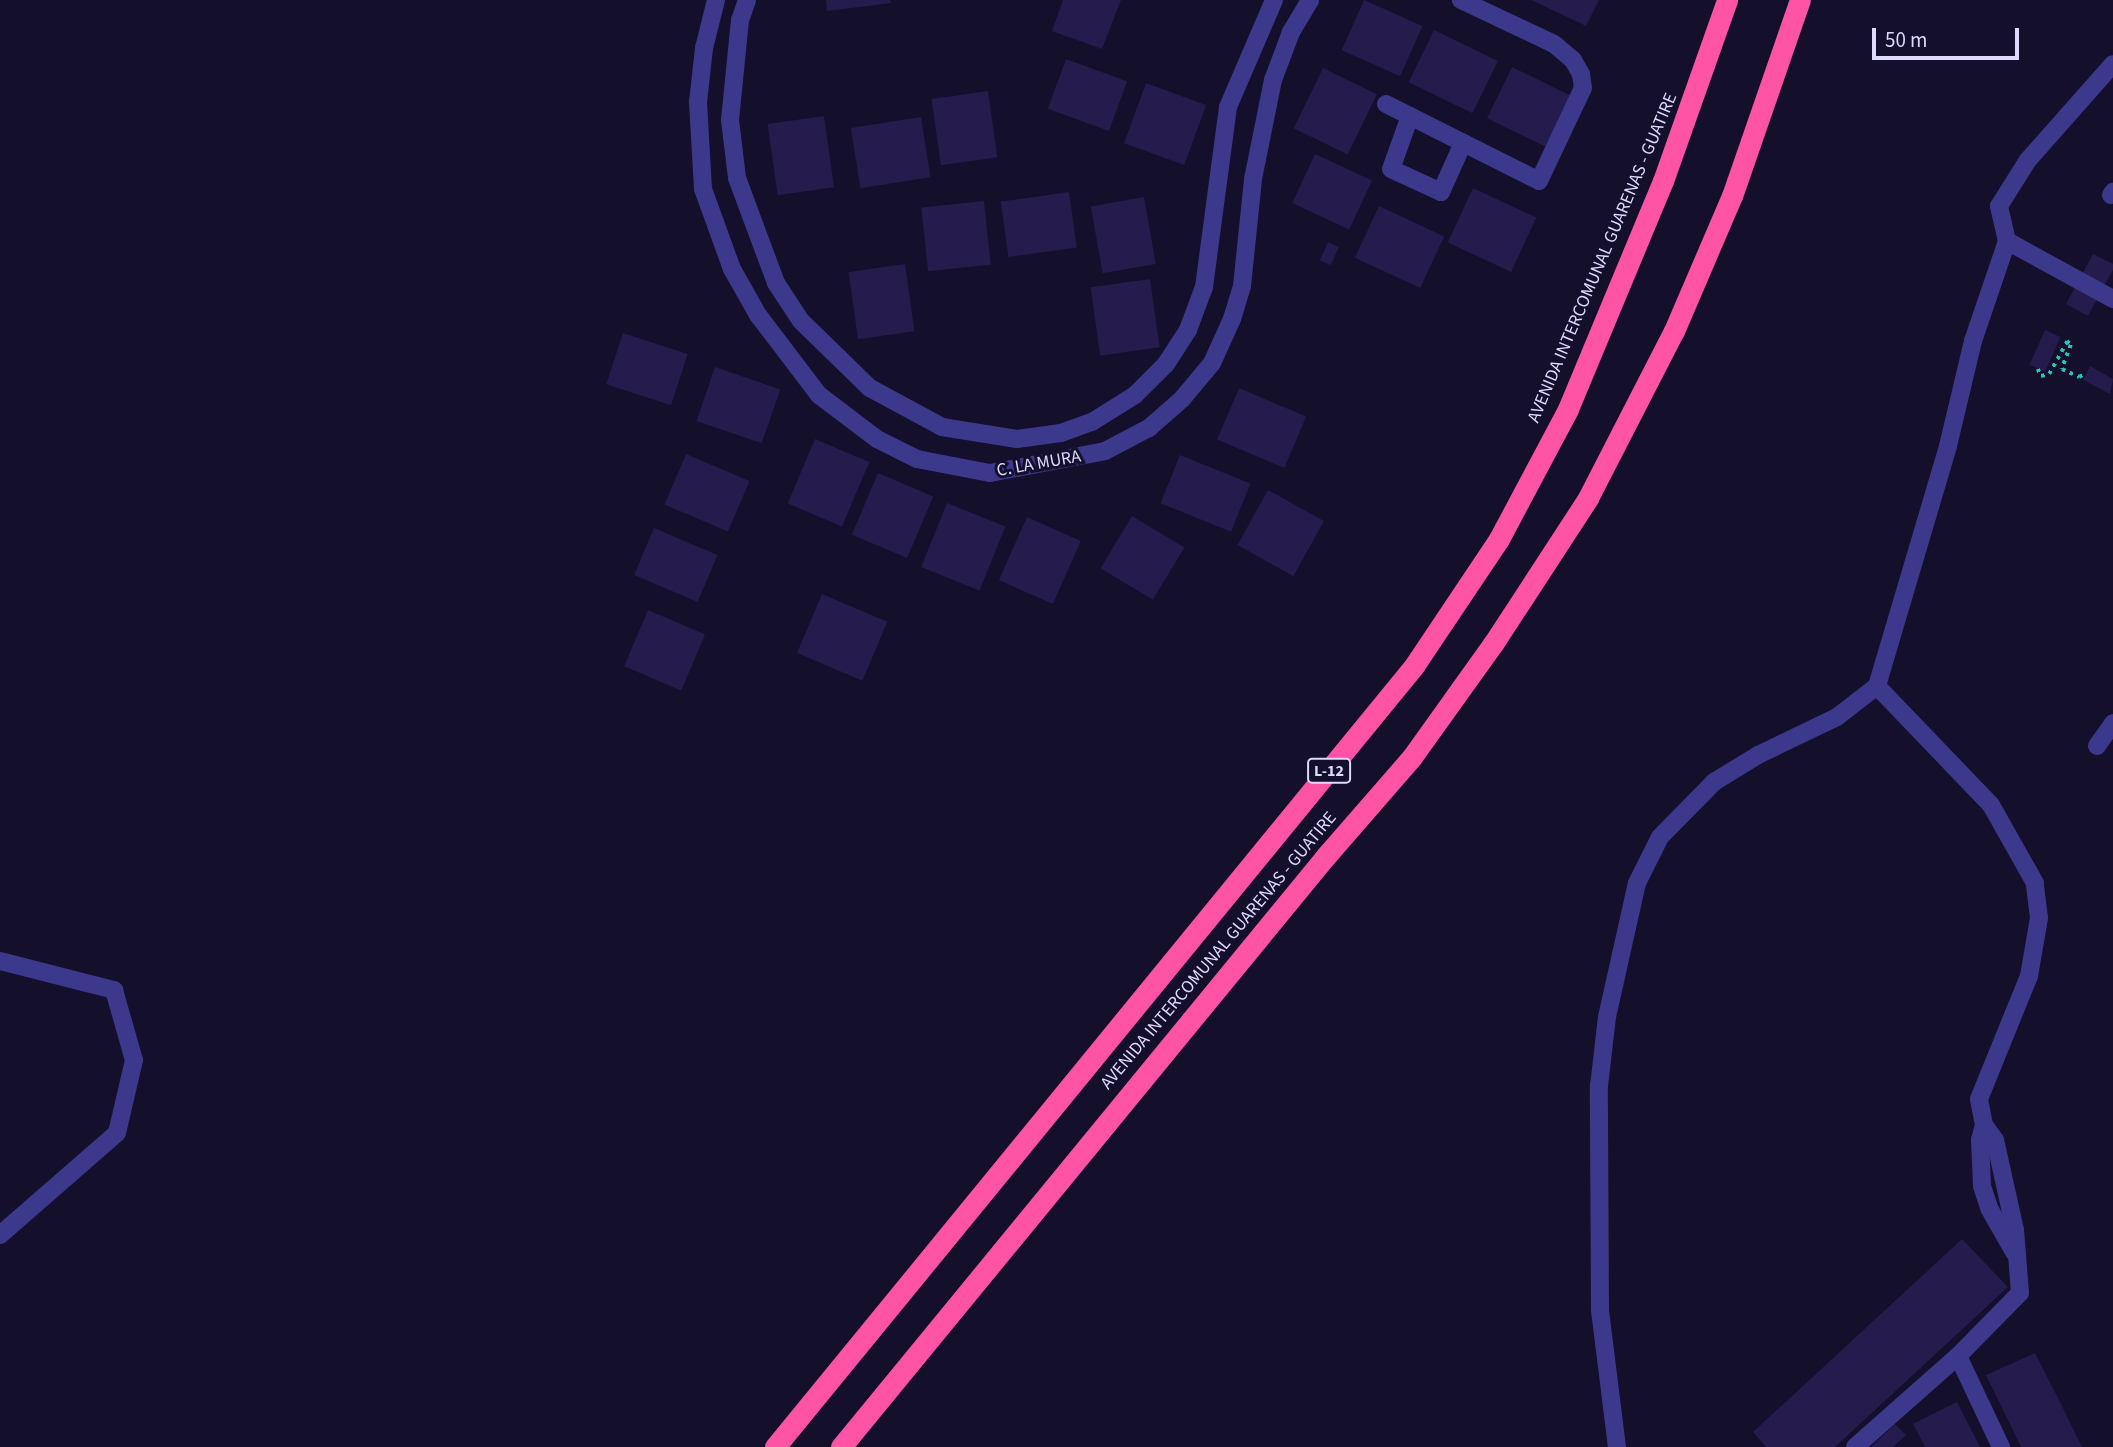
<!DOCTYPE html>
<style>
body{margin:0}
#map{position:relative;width:2113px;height:1447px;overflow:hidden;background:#140f2b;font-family:"Source Sans 3",sans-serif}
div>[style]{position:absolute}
.building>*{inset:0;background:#251b4d;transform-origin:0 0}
.path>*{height:3.5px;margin-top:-1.75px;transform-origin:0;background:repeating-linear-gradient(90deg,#2ac2ba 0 3.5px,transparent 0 8.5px)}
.minor>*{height:18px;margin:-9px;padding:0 9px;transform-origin:9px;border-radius:9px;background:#3c388c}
.highway>*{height:21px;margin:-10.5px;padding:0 10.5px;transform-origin:10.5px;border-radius:10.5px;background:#ff54a5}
span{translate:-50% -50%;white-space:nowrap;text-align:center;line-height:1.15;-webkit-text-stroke:6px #140f2b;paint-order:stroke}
.shield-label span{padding:2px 5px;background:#140f2b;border:2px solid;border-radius:5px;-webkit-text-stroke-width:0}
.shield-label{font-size:16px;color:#ded9ff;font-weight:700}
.street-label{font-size:18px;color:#ded9ff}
.scale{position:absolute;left:1872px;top:28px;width:147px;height:32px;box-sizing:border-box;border:4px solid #ded9ff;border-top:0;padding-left:9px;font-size:21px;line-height:24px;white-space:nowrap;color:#ded9ff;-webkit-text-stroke:5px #140f2b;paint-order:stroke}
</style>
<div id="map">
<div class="building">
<div style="clip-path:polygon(826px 0,890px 0,891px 3px,827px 11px)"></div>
<div style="clip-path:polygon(1063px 0,1121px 0,1102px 49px,1052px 31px)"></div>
<div style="left:1364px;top:0;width:64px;height:55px;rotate:24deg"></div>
<div style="clip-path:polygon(1531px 0,1599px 0,1586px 26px)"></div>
<div style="left:1434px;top:30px;width:71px;height:58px;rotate:26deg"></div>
<div style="left:1066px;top:59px;width:65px;height:53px;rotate:20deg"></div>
<div style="left:1512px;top:67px;width:70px;height:57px;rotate:26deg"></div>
<div style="left:1323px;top:68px;width:60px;height:67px;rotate:26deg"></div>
<div style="left:1146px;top:83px;width:64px;height:64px;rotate:20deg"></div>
<div style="left:988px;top:91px;width:67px;height:57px;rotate:82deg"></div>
<div style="left:824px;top:116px;width:72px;height:57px;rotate:82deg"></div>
<div style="left:921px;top:117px;width:61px;height:71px;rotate:81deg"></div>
<div style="left:1315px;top:154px;width:63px;height:54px;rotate:25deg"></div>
<div style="left:1473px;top:188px;width:70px;height:60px;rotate:25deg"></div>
<div style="left:1069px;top:192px;width:56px;height:69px;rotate:82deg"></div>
<div style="left:1144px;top:197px;width:68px;height:54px;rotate:80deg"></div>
<div style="left:984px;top:201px;width:64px;height:63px;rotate:84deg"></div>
<div style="left:1379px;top:206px;width:72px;height:57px;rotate:25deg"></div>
<div style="left:1328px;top:242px;width:12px;height:20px;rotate:24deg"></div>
<div style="clip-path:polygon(2093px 254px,2113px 264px,2113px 270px,2088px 316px,2066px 304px)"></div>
<div style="left:905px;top:264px;width:68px;height:57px;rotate:82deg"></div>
<div style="left:1150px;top:279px;width:69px;height:60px;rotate:82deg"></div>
<div style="left:2045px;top:330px;width:17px;height:38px;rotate:24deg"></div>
<div style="left:623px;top:333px;width:68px;height:54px;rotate:18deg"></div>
<div style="clip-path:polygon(2090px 366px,2113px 379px,2110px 394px,2083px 380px)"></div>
<div style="left:715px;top:367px;width:69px;height:57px;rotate:19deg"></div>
<div style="left:1239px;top:388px;width:73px;height:56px;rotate:23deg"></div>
<div style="left:815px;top:439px;width:59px;height:70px;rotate:23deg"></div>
<div style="left:686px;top:454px;width:69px;height:55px;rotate:23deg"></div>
<div style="left:1180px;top:455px;width:76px;height:52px;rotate:22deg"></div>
<div style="left:878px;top:473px;width:60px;height:67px;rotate:23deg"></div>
<div style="left:1268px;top:490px;width:64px;height:63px;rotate:29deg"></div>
<div style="left:947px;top:503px;width:63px;height:69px;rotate:22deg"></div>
<div style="left:1132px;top:516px;width:61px;height:61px;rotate:31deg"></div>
<div style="left:1027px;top:517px;width:59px;height:69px;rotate:24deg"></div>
<div style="left:654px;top:528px;width:69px;height:51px;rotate:23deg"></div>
<div style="left:822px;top:594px;width:71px;height:64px;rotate:23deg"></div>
<div style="left:648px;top:610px;width:62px;height:61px;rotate:23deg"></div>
<div style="clip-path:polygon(1962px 1239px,2008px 1287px,1835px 1447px,1766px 1447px,1753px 1432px)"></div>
<div style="clip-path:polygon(2035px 1353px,2060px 1402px,2082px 1447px,2021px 1447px,1986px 1375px)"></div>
<div style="clip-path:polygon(1957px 1402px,1980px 1447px,1925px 1447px,1913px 1424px)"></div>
<div style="clip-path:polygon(1895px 1424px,1906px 1435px,1893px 1447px,1871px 1447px)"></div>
</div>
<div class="path">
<div style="left:2038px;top:369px;width:8px;rotate:67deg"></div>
<div style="left:2041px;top:376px;width:8px;rotate:-14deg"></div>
<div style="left:2049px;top:374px;width:38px;rotate:-61deg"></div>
<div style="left:2067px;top:341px;width:6px;rotate:45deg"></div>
<div style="left:2071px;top:345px;width:26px;rotate:111deg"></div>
<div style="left:2062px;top:369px;width:19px;rotate:25deg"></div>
<div style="left:2079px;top:377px;width:8px;rotate:-30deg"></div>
</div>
<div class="minor">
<div style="left:716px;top:0;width:49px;rotate:104deg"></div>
<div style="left:704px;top:48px;width:54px;rotate:96.3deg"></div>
<div style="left:698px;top:102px;width:87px;rotate:86.7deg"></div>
<div style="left:703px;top:189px;width:85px;rotate:70.1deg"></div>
<div style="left:732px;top:269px;width:53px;rotate:60.5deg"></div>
<div style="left:758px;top:315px;width:101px;rotate:52.7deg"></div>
<div style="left:819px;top:395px;width:73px;rotate:37.2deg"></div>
<div style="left:877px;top:439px;width:45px;rotate:26.6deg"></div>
<div style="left:917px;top:459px;width:74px;rotate:10.9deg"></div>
<div style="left:990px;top:473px;width:117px;rotate:-10.8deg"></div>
<div style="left:1105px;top:451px;width:50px;rotate:-27.6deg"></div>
<div style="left:1149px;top:428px;width:44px;rotate:-41.3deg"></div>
<div style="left:1182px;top:399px;width:47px;rotate:-50.2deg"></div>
<div style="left:1212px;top:363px;width:48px;rotate:-65.6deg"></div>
<div style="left:1232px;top:319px;width:34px;rotate:-73deg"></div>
<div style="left:1242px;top:286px;width:108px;rotate:-84.1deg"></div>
<div style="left:1253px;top:179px;width:101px;rotate:-78.6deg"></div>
<div style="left:1273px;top:80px;width:51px;rotate:-69.4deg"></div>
<div style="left:1291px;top:32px;width:37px;rotate:-59deg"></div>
<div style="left:747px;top:0;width:21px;rotate:109deg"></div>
<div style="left:740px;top:20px;width:100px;rotate:95.7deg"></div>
<div style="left:730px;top:120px;width:58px;rotate:83.1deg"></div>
<div style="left:737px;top:178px;width:112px;rotate:69.6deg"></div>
<div style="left:776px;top:283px;width:45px;rotate:56.7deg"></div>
<div style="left:801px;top:321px;width:96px;rotate:44.2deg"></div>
<div style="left:870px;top:388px;width:82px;rotate:28.4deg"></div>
<div style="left:942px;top:427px;width:76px;rotate:9.1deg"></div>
<div style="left:1017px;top:439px;width:44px;rotate:-7.8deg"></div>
<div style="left:1061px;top:433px;width:33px;rotate:-20deg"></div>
<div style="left:1092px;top:422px;width:51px;rotate:-32.1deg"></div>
<div style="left:1135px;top:395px;width:44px;rotate:-45deg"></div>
<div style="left:1166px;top:364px;width:40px;rotate:-57.1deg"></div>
<div style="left:1188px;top:330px;width:46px;rotate:-69.6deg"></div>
<div style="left:1204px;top:287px;width:182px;rotate:-82.4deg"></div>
<div style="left:1228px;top:107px;width:116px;rotate:-66.7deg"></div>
<div style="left:1386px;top:104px;width:171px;rotate:26.7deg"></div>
<div style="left:1539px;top:181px;width:103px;rotate:-64.7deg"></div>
<div style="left:1583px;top:88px;width:14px;rotate:-98deg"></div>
<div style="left:1581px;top:74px;width:16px;rotate:-120deg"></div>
<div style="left:1573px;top:60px;width:25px;rotate:-140deg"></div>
<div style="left:1554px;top:44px;width:103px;rotate:-154.7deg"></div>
<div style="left:1410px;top:116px;width:56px;rotate:109.7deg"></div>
<div style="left:1391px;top:169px;width:55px;rotate:24.7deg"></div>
<div style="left:1441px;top:192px;width:54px;rotate:-65.8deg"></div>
<div style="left:2111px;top:195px;width:4px;rotate:-56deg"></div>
<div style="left:2007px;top:241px;width:121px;rotate:28.7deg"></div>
<div style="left:2097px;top:746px;width:28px;rotate:-55deg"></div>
<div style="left:0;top:961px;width:118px;rotate:14.3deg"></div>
<div style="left:114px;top:990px;width:73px;rotate:74.1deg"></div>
<div style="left:134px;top:1060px;width:75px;rotate:103.1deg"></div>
<div style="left:117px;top:1133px;width:155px;rotate:138.9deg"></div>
<div style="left:1984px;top:1125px;width:16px;rotate:105deg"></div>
<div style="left:1980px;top:1140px;width:46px;rotate:87.5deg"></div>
<div style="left:1982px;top:1186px;width:23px;rotate:72deg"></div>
<div style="left:1989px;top:1208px;width:51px;rotate:60.4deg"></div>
<div style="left:1958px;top:1356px;width:101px;rotate:64.7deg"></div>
<div style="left:1617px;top:1447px;width:138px;rotate:-97.1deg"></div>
<div style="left:1600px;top:1310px;width:224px;rotate:-90.3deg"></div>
<div style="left:1599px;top:1086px;width:69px;rotate:-83.4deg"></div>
<div style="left:1607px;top:1017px;width:137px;rotate:-77.4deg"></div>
<div style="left:1637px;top:883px;width:51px;rotate:-63.4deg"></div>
<div style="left:1660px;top:837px;width:77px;rotate:-45.5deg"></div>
<div style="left:1714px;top:782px;width:52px;rotate:-31.5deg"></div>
<div style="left:1758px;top:755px;width:88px;rotate:-25.7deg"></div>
<div style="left:1837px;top:717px;width:51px;rotate:-37.8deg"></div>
<div style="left:1877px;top:686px;width:250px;rotate:-73.5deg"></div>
<div style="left:1948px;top:446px;width:108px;rotate:-76.6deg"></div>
<div style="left:1973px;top:341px;width:106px;rotate:-71.2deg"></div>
<div style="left:2007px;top:241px;width:36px;rotate:-103deg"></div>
<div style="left:1999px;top:206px;width:54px;rotate:-57.8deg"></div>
<div style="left:2028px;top:160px;width:128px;rotate:-48.5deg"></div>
<div style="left:1855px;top:1447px;width:137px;rotate:-41.5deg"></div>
<div style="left:1958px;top:1356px;width:88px;rotate:-45.5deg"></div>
<div style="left:2020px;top:1293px;width:63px;rotate:-94.5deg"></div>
<div style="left:2015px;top:1230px;width:92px;rotate:-102.5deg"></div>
<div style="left:1995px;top:1140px;width:19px;rotate:-126deg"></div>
<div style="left:1984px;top:1125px;width:26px;rotate:-101deg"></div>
<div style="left:1979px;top:1099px;width:133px;rotate:-67.9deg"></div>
<div style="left:2029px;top:976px;width:59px;rotate:-80.2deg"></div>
<div style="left:2039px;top:918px;width:35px;rotate:-97deg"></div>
<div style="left:2035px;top:883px;width:90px;rotate:-119.4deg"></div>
<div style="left:1991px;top:805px;width:165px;rotate:-133.8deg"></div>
</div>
<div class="highway">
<div style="left:775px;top:1447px;width:1009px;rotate:-50.71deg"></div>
<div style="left:1414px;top:666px;width:153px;rotate:-56.2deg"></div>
<div style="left:1499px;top:539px;width:147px;rotate:-62deg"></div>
<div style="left:1568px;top:409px;width:247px;rotate:-67.4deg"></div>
<div style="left:1663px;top:181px;width:192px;rotate:-70.5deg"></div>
<div style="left:841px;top:1447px;width:765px;rotate:-50.63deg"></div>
<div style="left:1326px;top:856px;width:131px;rotate:-49deg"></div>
<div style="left:1412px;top:757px;width:139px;rotate:-54.4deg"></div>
<div style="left:1493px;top:644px;width:174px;rotate:-56.9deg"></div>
<div style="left:1588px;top:498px;width:188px;rotate:-62.8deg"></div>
<div style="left:1674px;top:331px;width:147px;rotate:-66.8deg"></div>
<div style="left:1732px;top:196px;width:207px;rotate:-70.9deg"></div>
</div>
<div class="shield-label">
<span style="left:1329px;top:771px">L-12</span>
</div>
<div class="street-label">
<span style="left:1603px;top:258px;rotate:-67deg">AVENIDA INTERCOMUNAL GUARENAS - GUATIRE</span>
<span style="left:1039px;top:464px;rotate:-10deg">C. LA MURA</span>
<span style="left:1219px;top:951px;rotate:-50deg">AVENIDA INTERCOMUNAL GUARENAS - GUATIRE</span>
</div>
<div class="scale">50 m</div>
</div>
